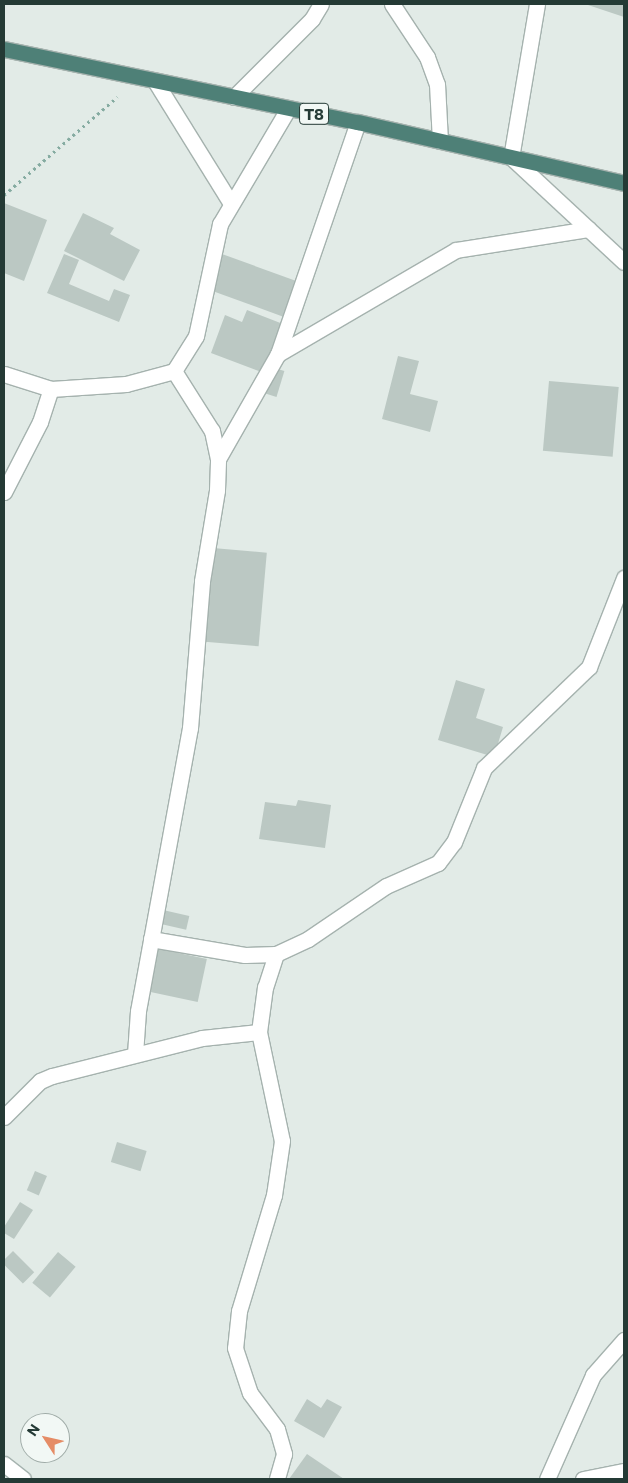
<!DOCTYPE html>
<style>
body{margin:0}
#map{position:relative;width:628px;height:1483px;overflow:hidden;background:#e2ebe7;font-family:Commissioner,sans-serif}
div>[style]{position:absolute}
.building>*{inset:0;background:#bbc8c3;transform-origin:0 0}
.path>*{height:3px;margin-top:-1.5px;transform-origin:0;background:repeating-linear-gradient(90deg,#85aba1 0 2.5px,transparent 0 6.5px)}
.roads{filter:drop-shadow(1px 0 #a5b2ae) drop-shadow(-1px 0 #a5b2ae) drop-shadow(0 1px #a5b2ae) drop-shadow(0 -1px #a5b2ae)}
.minor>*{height:15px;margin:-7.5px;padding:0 7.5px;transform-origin:7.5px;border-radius:7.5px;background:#fff}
.trunk>*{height:15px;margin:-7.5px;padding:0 7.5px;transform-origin:7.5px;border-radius:7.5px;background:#4e8077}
span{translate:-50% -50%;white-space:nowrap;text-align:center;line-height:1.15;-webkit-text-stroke:4px #f2f8f5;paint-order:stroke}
.shield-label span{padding:1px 4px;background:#f2f8f5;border:1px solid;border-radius:4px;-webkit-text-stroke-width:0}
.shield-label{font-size:16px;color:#243a35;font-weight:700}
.frame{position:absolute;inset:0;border:5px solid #243a35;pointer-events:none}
.north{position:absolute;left:20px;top:1413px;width:50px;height:50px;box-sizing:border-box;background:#f2f8f5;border:1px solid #a0aca8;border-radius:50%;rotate:305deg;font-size:14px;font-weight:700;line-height:20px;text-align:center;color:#243a35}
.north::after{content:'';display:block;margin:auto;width:18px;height:22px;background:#e58c66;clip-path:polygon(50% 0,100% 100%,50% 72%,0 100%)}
</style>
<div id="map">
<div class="building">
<div style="clip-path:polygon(585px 4px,624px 4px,624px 17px)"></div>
<div style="clip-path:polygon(4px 203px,47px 220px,24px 281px,4px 273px)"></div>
<div style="clip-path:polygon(83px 213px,114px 228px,110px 234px,140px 250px,124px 281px,64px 251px)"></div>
<div style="clip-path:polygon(64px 254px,79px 260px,69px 284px,109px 301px,114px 289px,130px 295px,119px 322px,47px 293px)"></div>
<div style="left:222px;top:254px;width:79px;height:38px;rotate:20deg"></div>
<div style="clip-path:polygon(247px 310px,283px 324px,264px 373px,211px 353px,225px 315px,242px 322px)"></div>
<div style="clip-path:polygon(398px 356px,419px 361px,410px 394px,438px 401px,430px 432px,382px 419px)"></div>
<div style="left:271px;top:367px;width:14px;height:27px;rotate:17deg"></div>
<div style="left:549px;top:381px;width:70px;height:70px;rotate:5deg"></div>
<div style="left:213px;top:548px;width:54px;height:94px;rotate:5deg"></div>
<div style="clip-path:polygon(456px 680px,485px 689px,476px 718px,503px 727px,494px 757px,438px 740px)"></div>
<div style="clip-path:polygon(298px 800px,331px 805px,325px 848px,259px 839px,265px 802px,296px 806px)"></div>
<div style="left:163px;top:910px;width:27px;height:14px;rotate:13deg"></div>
<div style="left:155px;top:948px;width:53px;height:44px;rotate:12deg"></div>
<div style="left:117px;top:1142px;width:31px;height:21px;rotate:17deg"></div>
<div style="left:35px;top:1171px;width:13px;height:21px;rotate:23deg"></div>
<div style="clip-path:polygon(20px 1202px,33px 1210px,14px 1239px,4px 1233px,4px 1227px)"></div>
<div style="left:13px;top:1251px;width:30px;height:16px;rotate:45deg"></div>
<div style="left:58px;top:1252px;width:23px;height:40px;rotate:40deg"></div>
<div style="clip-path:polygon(307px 1399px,321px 1408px,327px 1399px,342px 1407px,324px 1438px,294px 1421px)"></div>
<div style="clip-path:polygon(307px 1454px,344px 1479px,289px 1479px)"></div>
</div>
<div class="path">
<div style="left:4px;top:195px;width:150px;rotate:-40.9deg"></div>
</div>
<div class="roads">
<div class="minor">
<div style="left:392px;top:4px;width:64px;rotate:56.6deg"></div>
<div style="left:427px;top:57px;width:29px;rotate:70deg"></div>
<div style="left:437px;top:84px;width:57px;rotate:87deg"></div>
<div style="left:537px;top:4px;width:155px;rotate:99.6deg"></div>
<div style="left:511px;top:157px;width:154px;rotate:42.9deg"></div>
<div style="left:155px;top:81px;width:142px;rotate:58.2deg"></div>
<div style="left:234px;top:97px;width:110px;rotate:-45deg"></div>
<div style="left:312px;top:19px;width:17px;rotate:-59deg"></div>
<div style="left:278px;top:354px;width:206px;rotate:-30.3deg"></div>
<div style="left:456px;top:250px;width:134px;rotate:-9deg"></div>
<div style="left:4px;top:374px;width:49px;rotate:17.7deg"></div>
<div style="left:51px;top:389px;width:75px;rotate:-3.8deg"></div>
<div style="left:126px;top:384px;width:50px;rotate:-15.2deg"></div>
<div style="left:174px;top:371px;width:41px;rotate:-57.8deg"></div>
<div style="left:196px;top:336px;width:115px;rotate:-77.9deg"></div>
<div style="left:220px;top:224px;width:134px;rotate:-59.4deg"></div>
<div style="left:218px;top:459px;width:121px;rotate:-60.3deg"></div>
<div style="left:278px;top:354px;width:245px;rotate:-71deg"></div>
<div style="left:4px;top:492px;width:79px;rotate:-62.8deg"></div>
<div style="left:40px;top:422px;width:35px;rotate:-72deg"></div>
<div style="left:151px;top:939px;width:95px;rotate:9.7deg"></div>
<div style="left:245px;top:955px;width:31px;rotate:-2deg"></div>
<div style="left:276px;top:954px;width:35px;rotate:-25deg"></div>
<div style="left:308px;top:939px;width:94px;rotate:-34.2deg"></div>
<div style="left:386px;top:886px;width:57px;rotate:-23.9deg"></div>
<div style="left:438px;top:863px;width:26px;rotate:-53deg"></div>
<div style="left:454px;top:842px;width:80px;rotate:-67.9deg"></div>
<div style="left:484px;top:768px;width:146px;rotate:-43.9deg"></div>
<div style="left:589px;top:667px;width:96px;rotate:-68.5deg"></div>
<div style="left:276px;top:954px;width:35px;rotate:108deg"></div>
<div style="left:265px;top:987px;width:45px;rotate:97.6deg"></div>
<div style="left:259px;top:1032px;width:111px;rotate:78.1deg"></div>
<div style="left:282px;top:1141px;width:55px;rotate:98.4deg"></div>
<div style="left:274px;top:1195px;width:121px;rotate:106.8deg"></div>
<div style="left:239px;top:1311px;width:37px;rotate:96deg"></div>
<div style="left:235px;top:1348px;width:47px;rotate:71.6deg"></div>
<div style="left:250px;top:1393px;width:45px;rotate:53.1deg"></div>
<div style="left:277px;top:1429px;width:26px;rotate:74deg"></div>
<div style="left:284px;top:1454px;width:26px;rotate:106deg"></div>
<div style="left:135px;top:1054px;width:43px;rotate:-86deg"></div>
<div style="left:138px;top:1011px;width:288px;rotate:-79.6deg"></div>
<div style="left:190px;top:728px;width:147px;rotate:-85.3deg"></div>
<div style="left:202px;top:581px;width:92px;rotate:-80.6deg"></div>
<div style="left:217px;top:490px;width:31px;rotate:-88deg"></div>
<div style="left:218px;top:459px;width:29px;rotate:-102deg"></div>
<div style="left:212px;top:431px;width:71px;rotate:-122.3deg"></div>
<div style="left:4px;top:1117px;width:51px;rotate:-45deg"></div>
<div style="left:40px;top:1081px;width:13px;rotate:-23deg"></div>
<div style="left:52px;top:1076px;width:155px;rotate:-14.2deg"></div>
<div style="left:202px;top:1038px;width:57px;rotate:-6deg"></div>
<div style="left:4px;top:1464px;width:24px;rotate:38deg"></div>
<div style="left:547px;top:1479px;width:114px;rotate:-66.1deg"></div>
<div style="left:593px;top:1375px;width:47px;rotate:-48.5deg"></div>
<div style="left:583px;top:1479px;width:42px;rotate:-11deg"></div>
</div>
<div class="trunk">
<div style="left:4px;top:49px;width:361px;rotate:11.7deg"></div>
<div style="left:358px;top:122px;width:273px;rotate:12.9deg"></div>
</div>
</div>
<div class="shield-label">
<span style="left:314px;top:114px">T8</span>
</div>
<div class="frame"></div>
<div class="north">N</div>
</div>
